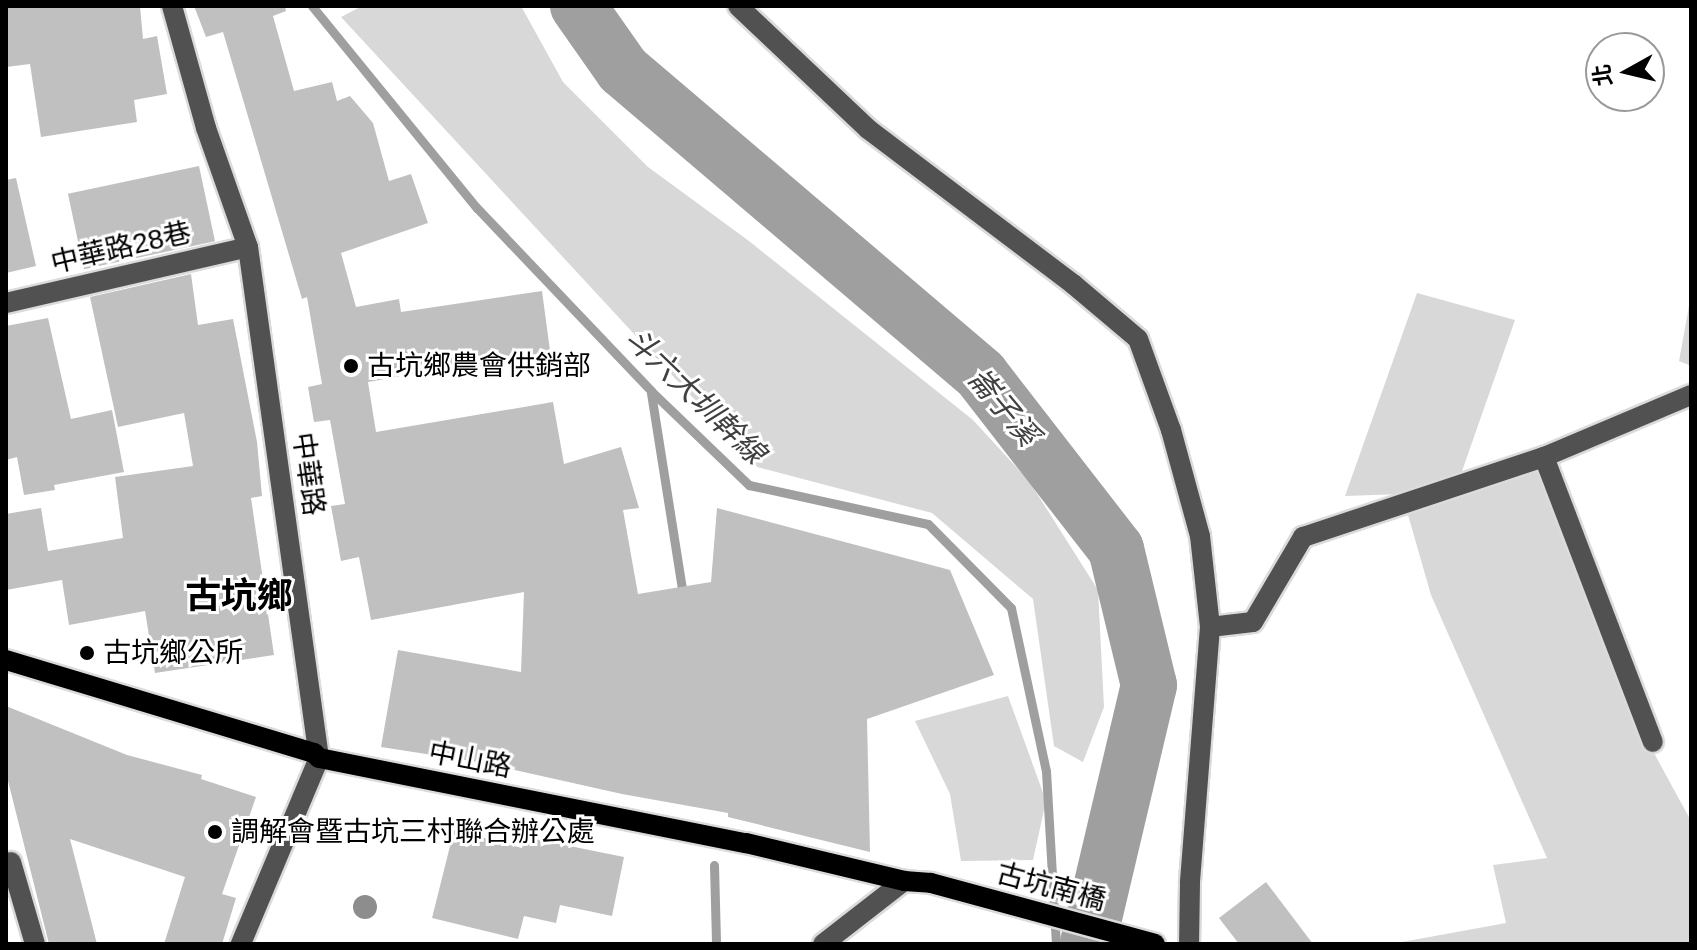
<!DOCTYPE html>
<meta charset="utf-8">
<style>
body{margin:0}
#map{position:relative;width:1697px;height:950px;overflow:hidden;background:#fff;font-family:Arial,"Noto Sans TC",sans-serif}
div>[style]{position:absolute}
.green>*{inset:0;background:#d8d8d8}
.stream>*{height:9px;margin:-4.5px;padding:0 4.5px;transform-origin:4.5px;border-radius:4.5px;background:#9f9f9f}
.river>*{height:56px;margin:-28px;padding:0 28px;transform-origin:28px;border-radius:28px;background:#9f9f9f}
.building>*{inset:0;background:#c0c0c0;transform-origin:0 0}
.roads{filter:drop-shadow(2px 0 #dbdbdb) drop-shadow(-2px 0 #dbdbdb) drop-shadow(0 2px #dbdbdb) drop-shadow(0 -2px #dbdbdb)}
.minor>*{height:20px;margin:-10px;padding:0 10px;transform-origin:10px;border-radius:10px;background:#515151}
.major>*{height:20px;margin:-10px;padding:0 10px;transform-origin:10px;border-radius:10px;background:#000}
.trees>*{width:24px;height:24px;margin:-12px;border-radius:50%;background:#8d8d8d}
.dots>*{width:22px;height:22px;translate:-50% -50%;box-sizing:border-box;border:4px solid #fff;border-radius:50%}
span{translate:-50% -50%;white-space:nowrap;text-align:center;line-height:1.15;-webkit-text-stroke:6px #fff;paint-order:stroke}
.street-label{font-size:28px;color:#000}
.poi-label{font-size:28px;color:#000}
.left{translate:0 -50%;text-align:left}
.water-label{font-size:30px;color:#404040;font-style:italic}
.district-label{font-size:36px;color:#000;font-weight:700}
.frame{position:absolute;inset:0;border:8px solid #000;pointer-events:none}
.north{position:absolute;left:1585px;top:32px;width:80px;height:80px;box-sizing:border-box;background:#fff;border:2px solid #999;border-radius:50%;rotate:262deg;font-size:22px;font-weight:700;line-height:32px;text-align:center;color:#000}
.north::after{content:'';display:block;margin:auto;width:28px;height:36px;background:#000;clip-path:polygon(50% 0,100% 100%,50% 72%,0 100%)}
</style>
<div id="map">
<div class="green">
<div style="clip-path:polygon(362px 6px,521px 6px,563px 82px,648px 167px,749px 241px,973px 420px,1029px 481px,1098px 590px,1104px 707px,1083px 762px,1054px 746px,1033px 599px,932px 513px,757px 467px,341px 17px)"></div>
<div style="clip-path:polygon(1417px 293px,1515px 320px,1461px 474px,1537px 458px,1624px 698px,1691px 821px,1691px 944px,1391px 944px,1506px 923px,1493px 865px,1547px 858px,1431px 595px,1402px 494px,1345px 496px)"></div>
<div style="clip-path:polygon(1691px 295px,1691px 366px,1679px 361px)"></div>
<div style="clip-path:polygon(1008px 696px,1046px 801px,1033px 860px,961px 861px,950px 794px,915px 721px)"></div>
</div>
<div class="stream">
<div style="left:312px;top:6px;width:261px;rotate:50.8deg"></div>
<div style="left:477px;top:208px;width:253px;rotate:46.4deg"></div>
<div style="left:651px;top:391px;width:136px;rotate:43.8deg"></div>
<div style="left:749px;top:485px;width:183px;rotate:12.3deg"></div>
<div style="left:928px;top:524px;width:118px;rotate:45.3deg"></div>
<div style="left:1011px;top:608px;width:167px;rotate:77.9deg"></div>
<div style="left:1046px;top:771px;width:173px;rotate:86.7deg"></div>
<div style="left:651px;top:393px;width:205px;rotate:81deg"></div>
<div style="left:714px;top:865px;width:79px;rotate:88.5deg"></div>
</div>
<div class="river">
<div style="left:578px;top:6px;width:78px;rotate:54.9deg"></div>
<div style="left:623px;top:70px;width:470px;rotate:40.4deg"></div>
<div style="left:981px;top:375px;width:220px;rotate:52.2deg"></div>
<div style="left:1116px;top:549px;width:140px;rotate:76.4deg"></div>
<div style="left:1149px;top:685px;width:266px;rotate:103.3deg"></div>
</div>
<div class="building">
<div style="clip-path:polygon(6px 6px,140px 6px,143px 39px,157px 36px,167px 94px,134px 100px,137px 122px,41px 137px,30px 64px,6px 67px)"></div>
<div style="clip-path:polygon(194px 6px,285px 6px,286px 11px,273px 16px,294px 91px,332px 82px,337px 101px,350px 96px,373px 123px,389px 181px,411px 174px,428px 223px,341px 253px,356px 307px,399px 299px,401px 312px,542px 291px,551px 358px,441px 374px,440px 369px,368px 382px,376px 432px,553px 402px,564px 464px,621px 447px,639px 508px,623px 510px,638px 594px,711px 582px,717px 508px,950px 570px,994px 675px,867px 719px,870px 852px,728px 817px,728px 813px,622px 794px,484px 763px,381px 747px,398px 650px,521px 672px,524px 592px,371px 620px,359px 557px,341px 561px,331px 506px,345px 504px,330px 420px,314px 422px,308px 387px,322px 384px,307px 297px,302px 299px,223px 32px,206px 37px)"></div>
<div style="left:199px;top:166px;width:77px;height:134px;rotate:78deg"></div>
<div style="clip-path:polygon(16px 178px,36px 266px,6px 273px,6px 180px)"></div>
<div style="clip-path:polygon(191px 274px,198px 325px,233px 319px,257px 442px,262px 496px,251px 498px,274px 655px,155px 673px,145px 611px,69px 625px,62px 580px,6px 590px,6px 514px,41px 508px,48px 551px,123px 538px,115px 477px,193px 466px,184px 413px,118px 427px,90px 297px)"></div>
<div style="clip-path:polygon(48px 318px,71px 419px,112px 410px,124px 472px,54px 485px,55px 490px,24px 495px,17px 457px,6px 460px,6px 326px)"></div>
<div style="clip-path:polygon(6px 706px,127px 755px,202px 775px,201px 779px,256px 797px,222px 894px,236px 898px,222px 944px,164px 944px,185px 877px,70px 839px,97px 944px,49px 944px,6px 773px)"></div>
<div style="clip-path:polygon(454px 830px,522px 848px,525px 837px,624px 857px,612px 916px,560px 905px,556px 923px,524px 916px,518px 939px,432px 918px)"></div>
<div style="clip-path:polygon(1266px 882px,1313px 944px,1239px 944px,1219px 918px)"></div>
</div>
<div class="roads">
<div class="minor">
<div style="left:172px;top:6px;width:127px;rotate:74.4deg"></div>
<div style="left:206px;top:128px;width:126px;rotate:70.6deg"></div>
<div style="left:248px;top:247px;width:516px;rotate:82.09deg"></div>
<div style="left:319px;top:758px;width:202px;rotate:112.8deg"></div>
<div style="left:738px;top:6px;width:179px;rotate:43.4deg"></div>
<div style="left:868px;top:129px;width:257px;rotate:37.1deg"></div>
<div style="left:1073px;top:284px;width:85px;rotate:40.2deg"></div>
<div style="left:1138px;top:339px;width:97px;rotate:70.1deg"></div>
<div style="left:1171px;top:430px;width:110px;rotate:74.7deg"></div>
<div style="left:1200px;top:536px;width:92px;rotate:83.7deg"></div>
<div style="left:1210px;top:627px;width:257px;rotate:94.5deg"></div>
<div style="left:1190px;top:883px;width:61px;rotate:90.9deg"></div>
<div style="left:6px;top:303px;width:248px;rotate:-13deg"></div>
<div style="left:1544px;top:457px;width:305px;rotate:69.1deg"></div>
<div style="left:1210px;top:627px;width:43px;rotate:-6.6deg"></div>
<div style="left:1253px;top:622px;width:99px;rotate:-59.5deg"></div>
<div style="left:1303px;top:537px;width:254px;rotate:-18.4deg"></div>
<div style="left:1544px;top:457px;width:160px;rotate:-22.9deg"></div>
<div style="left:11px;top:862px;width:85px;rotate:73.7deg"></div>
<div style="left:823px;top:944px;width:103px;rotate:-37.9deg"></div>
</div>
<div class="major">
<div style="left:6px;top:660px;width:322px;rotate:16.8deg"></div>
<div style="left:314px;top:753px;width:7px;rotate:45deg"></div>
<div style="left:319px;top:758px;width:435px;rotate:11.3deg"></div>
<div style="left:746px;top:843px;width:163px;rotate:13.5deg"></div>
<div style="left:904px;top:881px;width:27px;rotate:4deg"></div>
<div style="left:931px;top:883px;width:232px;rotate:15.2deg"></div>
</div>
</div>
<div class="trees">
<div style="left:365px;top:907px"></div>
</div>
<div class="dots">
<div style="left:351px;top:366px;background:#000"></div>
<div style="left:87px;top:653px;background:#000"></div>
<div style="left:215px;top:832px;background:#000"></div>
</div>
<div class="street-label">
<span style="left:121px;top:248px;rotate:-13deg">中華路28巷</span>
<span style="left:308px;top:474px;rotate:82deg">中華路</span>
<span style="left:470px;top:760px;rotate:11deg">中山路</span>
<span style="left:1051px;top:887px;rotate:15deg">古坑南橋</span>
</div>
<div class="poi-label">
<span class="left" style="left:367px;top:366px">古坑鄉農會供銷部</span>
<span class="left" style="left:103px;top:653px">古坑鄉公所</span>
<span class="left" style="left:231px;top:832px">調解會暨古坑三村聯合辦公處</span>
</div>
<div class="water-label">
<span style="left:695px;top:396px;rotate:44deg">斗六大圳幹線</span>
<span style="left:1003px;top:407px;rotate:50deg">崙子溪</span>
</div>
<div class="district-label">
<span style="left:239px;top:596px">古坑鄉</span>
</div>
<div class="frame"></div>
<div class="north">北</div>
</div>
